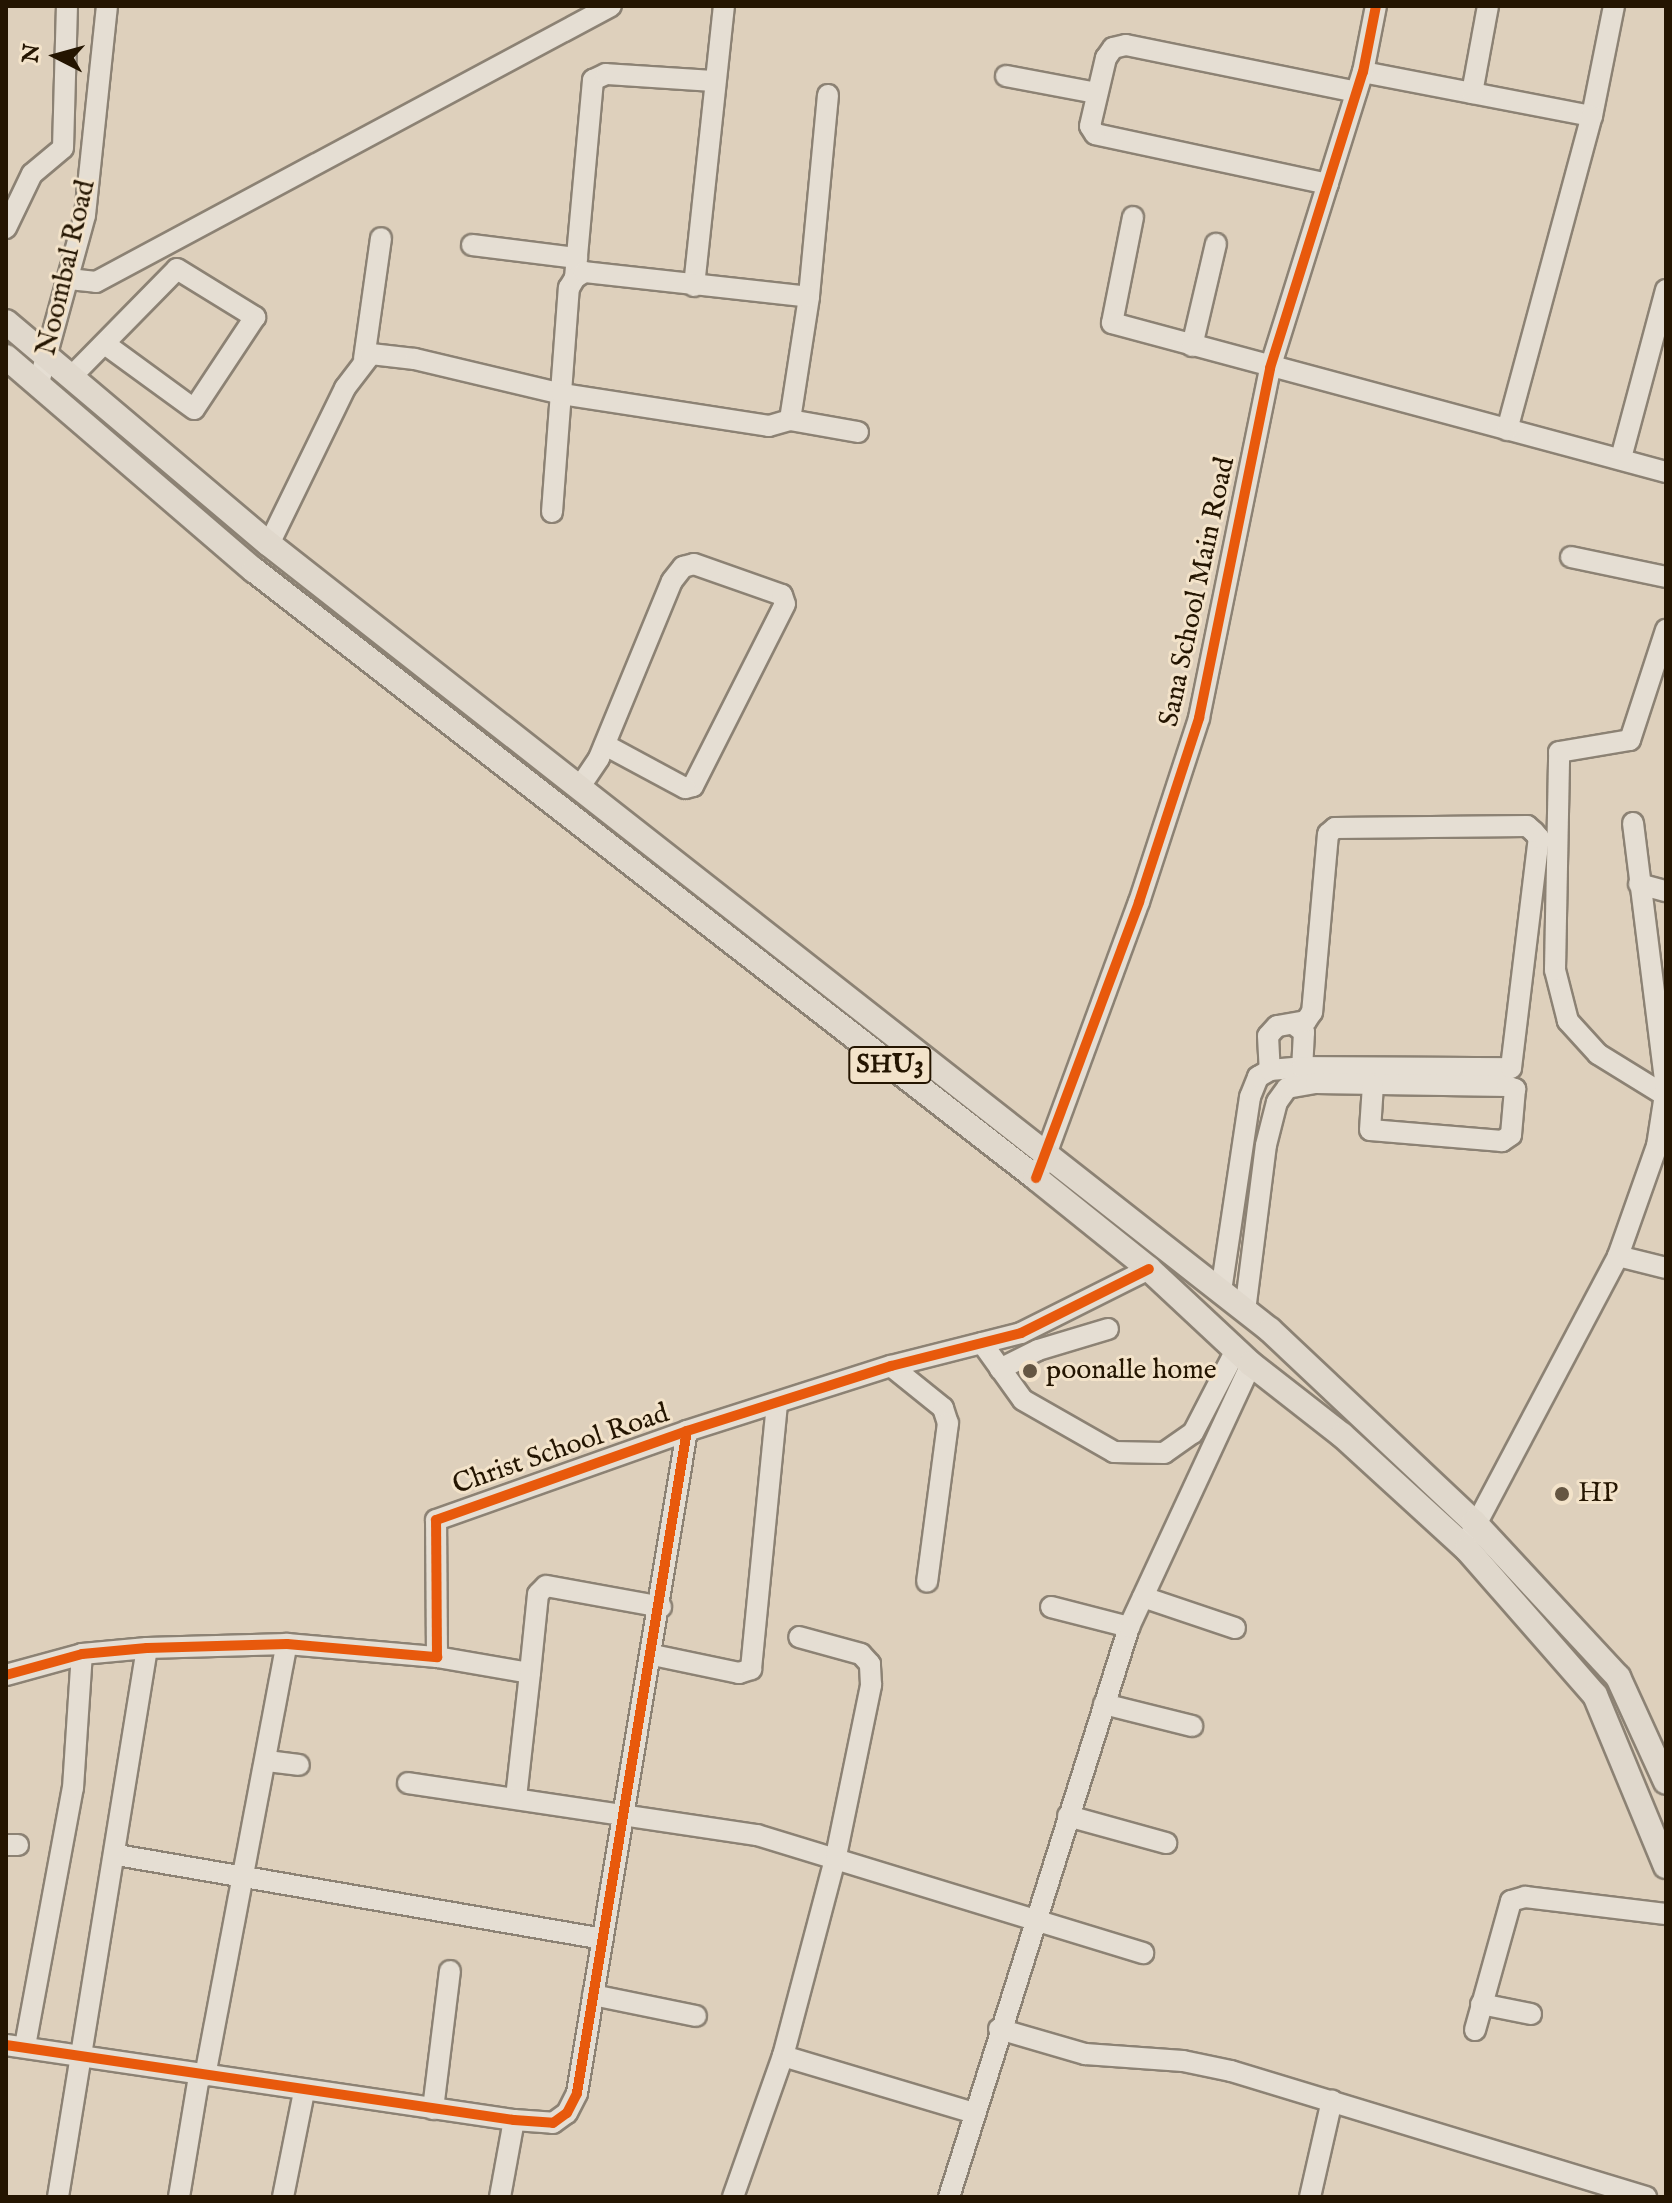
<!DOCTYPE html>
<style>
body{margin:0}
#map{position:relative;width:1672px;height:2203px;overflow:hidden;background:#ded0bc;font-family:"IM FELL English",serif}
div>[style]{position:absolute}
.roads{filter:drop-shadow(2px 0 #8c8274) drop-shadow(-2px 0 #8c8274) drop-shadow(0 2px #8c8274) drop-shadow(0 -2px #8c8274)}
.minor>*{height:20px;margin:-10px;padding:0 10px;transform-origin:10px;border-radius:10px;background:#e5ded3}
.major>*{height:24px;margin:-12px;padding:0 12px;transform-origin:12px;border-radius:12px;background:#e0d8cc}
.cycleway>*{height:10px;margin:-5px;padding:0 5px;transform-origin:5px;border-radius:5px;background:#e8590c}
.dots>*{width:22px;height:22px;translate:-50% -50%;box-sizing:border-box;border:4px solid #f3e3ca;border-radius:50%}
span{translate:-50% -50%;white-space:nowrap;text-align:center;line-height:1.15;-webkit-text-stroke:6px #f3e3ca;paint-order:stroke}
.shield-label span{padding:2px 6px;background:#f3e3ca;border:2px solid;border-radius:6px;-webkit-text-stroke-width:0}
.shield-label{font-size:26px;color:#241501;font-weight:700}
.street-label{font-size:28px;color:#241501}
.poi-label{font-size:28px;color:#241501}
.left{translate:0 -50%;text-align:left}
.frame{position:absolute;inset:0;border:8px solid #241501;pointer-events:none}
.north{position:absolute;left:16px;top:16px;width:80px;height:80px;-webkit-text-stroke:6px #f3e3ca;paint-order:stroke;rotate:276deg;font-size:22px;font-weight:700;line-height:32px;text-align:center;color:#241501}
.north::after{content:'';display:block;margin:auto;width:28px;height:36px;background:#241501;clip-path:polygon(50% 0,100% 100%,50% 72%,0 100%)}
</style>
<div id="map">
<div class="roads">
<div class="minor">
<div style="left:1363px;top:72px;width:233px;rotate:10.9deg"></div>
<div style="left:1592px;top:116px;width:112px;rotate:-78.7deg"></div>
<div style="left:1006px;top:76px;width:92px;rotate:10.7deg"></div>
<div style="left:1472px;top:93px;width:88px;rotate:-79.6deg"></div>
<div style="left:828px;top:95px;width:203px;rotate:95.4deg"></div>
<div style="left:809px;top:297px;width:124px;rotate:98.8deg"></div>
<div style="left:790px;top:420px;width:69px;rotate:10deg"></div>
<div style="left:1328px;top:184px;width:238px;rotate:-167.9deg"></div>
<div style="left:1095px;top:134px;width:9px;rotate:-122deg"></div>
<div style="left:1090px;top:126px;width:70px;rotate:-76.8deg"></div>
<div style="left:1106px;top:58px;width:12px;rotate:-55deg"></div>
<div style="left:1113px;top:48px;width:13px;rotate:-13deg"></div>
<div style="left:1126px;top:45px;width:235px;rotate:11.5deg"></div>
<div style="left:1133px;top:217px;width:108px;rotate:101.2deg"></div>
<div style="left:1112px;top:323px;width:574px;rotate:15.05deg"></div>
<div style="left:6px;top:228px;width:60px;rotate:-64.3deg"></div>
<div style="left:32px;top:174px;width:40px;rotate:-40deg"></div>
<div style="left:63px;top:148px;width:142px;rotate:-88.4deg"></div>
<div style="left:472px;top:245px;width:106px;rotate:7.1deg"></div>
<div style="left:575px;top:278px;width:199px;rotate:-84.8deg"></div>
<div style="left:593px;top:80px;width:14px;rotate:-25deg"></div>
<div style="left:606px;top:74px;width:109px;rotate:3.7deg"></div>
<div style="left:69px;top:279px;width:27px;rotate:6deg"></div>
<div style="left:96px;top:282px;width:584px;rotate:-28.19deg"></div>
<div style="left:694px;top:286px;width:282px;rotate:-83.9deg"></div>
<div style="left:1192px;top:346px;width:105px;rotate:-76.8deg"></div>
<div style="left:364px;top:359px;width:122px;rotate:-82deg"></div>
<div style="left:71px;top:377px;width:151px;rotate:-45.5deg"></div>
<div style="left:177px;top:269px;width:92px;rotate:31.6deg"></div>
<div style="left:255px;top:317px;width:110px;rotate:123.5deg"></div>
<div style="left:194px;top:409px;width:110px;rotate:-143.9deg"></div>
<div style="left:38px;top:386px;width:177px;rotate:-74.6deg"></div>
<div style="left:85px;top:215px;width:210px;rotate:-84deg"></div>
<div style="left:1507px;top:430px;width:325px;rotate:-74.9deg"></div>
<div style="left:1621px;top:458px;width:174px;rotate:-75deg"></div>
<div style="left:552px;top:512px;width:225px;rotate:-85.7deg"></div>
<div style="left:569px;top:288px;width:12px;rotate:-59deg"></div>
<div style="left:575px;top:278px;width:11px;rotate:-34deg"></div>
<div style="left:584px;top:272px;width:226px;rotate:6.3deg"></div>
<div style="left:269px;top:544px;width:174px;rotate:-64deg"></div>
<div style="left:345px;top:388px;width:43px;rotate:-52.6deg"></div>
<div style="left:371px;top:354px;width:44px;rotate:6.5deg"></div>
<div style="left:415px;top:359px;width:151px;rotate:13.4deg"></div>
<div style="left:562px;top:394px;width:209px;rotate:8.8deg"></div>
<div style="left:769px;top:426px;width:22px;rotate:-16deg"></div>
<div style="left:1571px;top:557px;width:97px;rotate:11.9deg"></div>
<div style="left:579px;top:788px;width:36px;rotate:-56deg"></div>
<div style="left:599px;top:758px;width:191px;rotate:-67.6deg"></div>
<div style="left:672px;top:581px;width:18px;rotate:-52deg"></div>
<div style="left:683px;top:567px;width:11px;rotate:-15deg"></div>
<div style="left:694px;top:564px;width:93px;rotate:19.4deg"></div>
<div style="left:782px;top:595px;width:9px;rotate:72deg"></div>
<div style="left:785px;top:604px;width:204px;rotate:116.8deg"></div>
<div style="left:693px;top:786px;width:8px;rotate:166deg"></div>
<div style="left:685px;top:788px;width:91px;rotate:-151.7deg"></div>
<div style="left:1639px;top:884px;width:28px;rotate:15deg"></div>
<div style="left:1296px;top:1026px;width:10px;rotate:37deg"></div>
<div style="left:1304px;top:1032px;width:35px;rotate:93deg"></div>
<div style="left:1666px;top:1096px;width:80px;rotate:-148.3deg"></div>
<div style="left:1598px;top:1054px;width:45px;rotate:-132.3deg"></div>
<div style="left:1568px;top:1021px;width:53px;rotate:-104.3deg"></div>
<div style="left:1555px;top:970px;width:218px;rotate:-88.9deg"></div>
<div style="left:1559px;top:752px;width:72px;rotate:-9.6deg"></div>
<div style="left:1630px;top:740px;width:116px;rotate:-71.9deg"></div>
<div style="left:1041px;top:1168px;width:283px;rotate:-69.8deg"></div>
<div style="left:1139px;top:902px;width:194px;rotate:-71.9deg"></div>
<div style="left:1199px;top:718px;width:357px;rotate:-78.5deg"></div>
<div style="left:1270px;top:368px;width:310px;rotate:-72.6deg"></div>
<div style="left:1363px;top:72px;width:67px;rotate:-78.9deg"></div>
<div style="left:1618px;top:1256px;width:49px;rotate:14deg"></div>
<div style="left:1221px;top:1291px;width:196px;rotate:-81.5deg"></div>
<div style="left:1250px;top:1097px;width:22px;rotate:-68deg"></div>
<div style="left:1258px;top:1077px;width:14px;rotate:-30deg"></div>
<div style="left:1270px;top:1070px;width:32px;rotate:-5deg"></div>
<div style="left:1302px;top:1067px;width:209px;rotate:0.3deg"></div>
<div style="left:1511px;top:1068px;width:232px;rotate:-83.1deg"></div>
<div style="left:1539px;top:838px;width:8px;rotate:-130deg"></div>
<div style="left:1534px;top:832px;width:9px;rotate:-139deg"></div>
<div style="left:1527px;top:826px;width:192px;rotate:179.4deg"></div>
<div style="left:1335px;top:828px;width:9px;rotate:139deg"></div>
<div style="left:1328px;top:834px;width:179px;rotate:95.1deg"></div>
<div style="left:1312px;top:1012px;width:11px;rotate:124deg"></div>
<div style="left:1306px;top:1021px;width:29px;rotate:170deg"></div>
<div style="left:1277px;top:1026px;width:13px;rotate:132deg"></div>
<div style="left:1268px;top:1036px;width:34px;rotate:87deg"></div>
<div style="left:1245px;top:1311px;width:167px;rotate:-82.8deg"></div>
<div style="left:1266px;top:1145px;width:44px;rotate:-75.7deg"></div>
<div style="left:1277px;top:1102px;width:17px;rotate:-54deg"></div>
<div style="left:1287px;top:1088px;width:29px;rotate:-10deg"></div>
<div style="left:1316px;top:1083px;width:191px;rotate:0.9deg"></div>
<div style="left:1507px;top:1086px;width:9px;rotate:21deg"></div>
<div style="left:1515px;top:1089px;width:46px;rotate:95deg"></div>
<div style="left:1511px;top:1135px;width:11px;rotate:146deg"></div>
<div style="left:1502px;top:1141px;width:132px;rotate:-175.2deg"></div>
<div style="left:1370px;top:1130px;width:45px;rotate:-86.2deg"></div>
<div style="left:982px;top:1343px;width:70px;rotate:54.3deg"></div>
<div style="left:1023px;top:1400px;width:105px;rotate:29.7deg"></div>
<div style="left:1114px;top:1452px;width:50px;rotate:1.1deg"></div>
<div style="left:1164px;top:1453px;width:35px;rotate:-35deg"></div>
<div style="left:1193px;top:1433px;width:93px;rotate:-62.6deg"></div>
<div style="left:891px;top:1366px;width:67px;rotate:38.9deg"></div>
<div style="left:943px;top:1408px;width:16px;rotate:72deg"></div>
<div style="left:948px;top:1423px;width:160px;rotate:97.5deg"></div>
<div style="left:1000px;top:1369px;width:42px;rotate:-26.6deg"></div>
<div style="left:1038px;top:1350px;width:73px;rotate:-16.7deg"></div>
<div style="left:1471px;top:1534px;width:314px;rotate:-62.1deg"></div>
<div style="left:1618px;top:1256px;width:117px;rotate:-70.5deg"></div>
<div style="left:1657px;top:1146px;width:59px;rotate:-81.2deg"></div>
<div style="left:1666px;top:1088px;width:267px;rotate:-97.1deg"></div>
<div style="left:1143px;top:1597px;width:97px;rotate:18.6deg"></div>
<div style="left:1051px;top:1607px;width:81px;rotate:14.4deg"></div>
<div style="left:653px;top:1655px;width:88px;rotate:11.8deg"></div>
<div style="left:739px;top:1673px;width:13px;rotate:-18deg"></div>
<div style="left:751px;top:1669px;width:267px;rotate:-84.4deg"></div>
<div style="left:437px;top:1657px;width:94px;rotate:9.8deg"></div>
<div style="left:530px;top:1673px;width:125px;rotate:96.4deg"></div>
<div style="left:530px;top:1673px;width:79px;rotate:-84.2deg"></div>
<div style="left:538px;top:1594px;width:11px;rotate:-45deg"></div>
<div style="left:546px;top:1586px;width:117px;rotate:10.3deg"></div>
<div style="left:6px;top:1675px;width:79px;rotate:-15.4deg"></div>
<div style="left:82px;top:1654px;width:65px;rotate:-5.3deg"></div>
<div style="left:147px;top:1648px;width:140px;rotate:-1.6deg"></div>
<div style="left:287px;top:1644px;width:151px;rotate:5deg"></div>
<div style="left:437px;top:1657px;width:137px;rotate:-90.4deg"></div>
<div style="left:436px;top:1520px;width:266px;rotate:-19.5deg"></div>
<div style="left:687px;top:1431px;width:214px;rotate:-17.7deg"></div>
<div style="left:891px;top:1366px;width:134px;rotate:-14.2deg"></div>
<div style="left:1021px;top:1333px;width:143px;rotate:-26.6deg"></div>
<div style="left:1104px;top:1704px;width:91px;rotate:14deg"></div>
<div style="left:267px;top:1761px;width:32px;rotate:7deg"></div>
<div style="left:408px;top:1783px;width:353px;rotate:8.5deg"></div>
<div style="left:757px;top:1835px;width:404px;rotate:17deg"></div>
<div style="left:1068px;top:1816px;width:102px;rotate:15.4deg"></div>
<div style="left:6px;top:1845px;width:12px"></div>
<div style="left:117px;top:1855px;width:493px;rotate:9.8deg"></div>
<div style="left:593px;top:1995px;width:105px;rotate:11.5deg"></div>
<div style="left:1481px;top:2004px;width:51px;rotate:11.3deg"></div>
<div style="left:999px;top:2029px;width:90px;rotate:16.2deg"></div>
<div style="left:1085px;top:2054px;width:98px;rotate:4.1deg"></div>
<div style="left:1183px;top:2061px;width:49px;rotate:11.8deg"></div>
<div style="left:1231px;top:2071px;width:434px;rotate:16.9deg"></div>
<div style="left:1475px;top:2030px;width:134px;rotate:-74.4deg"></div>
<div style="left:1511px;top:1901px;width:15px;rotate:-16deg"></div>
<div style="left:1525px;top:1897px;width:142px;rotate:6.9deg"></div>
<div style="left:6px;top:2045px;width:514px;rotate:8.4deg"></div>
<div style="left:514px;top:2120px;width:39px;rotate:4deg"></div>
<div style="left:553px;top:2123px;width:17px;rotate:-36deg"></div>
<div style="left:567px;top:2113px;width:22px;rotate:-63deg"></div>
<div style="left:577px;top:2093px;width:671px;rotate:-80.57deg"></div>
<div style="left:25px;top:2046px;width:262px;rotate:-79.5deg"></div>
<div style="left:73px;top:1788px;width:134px;rotate:-86.2deg"></div>
<div style="left:783px;top:2056px;width:199px;rotate:16.6deg"></div>
<div style="left:205px;top:2076px;width:440px;rotate:-79.3deg"></div>
<div style="left:433px;top:2109px;width:139px;rotate:-83deg"></div>
<div style="left:58px;top:2197px;width:556px;rotate:-80.79deg"></div>
<div style="left:179px;top:2197px;width:123px;rotate:-80.6deg"></div>
<div style="left:283px;top:2197px;width:107px;rotate:-78.7deg"></div>
<div style="left:500px;top:2197px;width:78px;rotate:-79.7deg"></div>
<div style="left:733px;top:2197px;width:150px;rotate:-70.5deg"></div>
<div style="left:783px;top:2056px;width:207px;rotate:-75.2deg"></div>
<div style="left:836px;top:1856px;width:175px;rotate:-78.4deg"></div>
<div style="left:871px;top:1685px;width:21px;rotate:-93deg"></div>
<div style="left:870px;top:1664px;width:13px;rotate:-132deg"></div>
<div style="left:861px;top:1654px;width:64px;rotate:-164.7deg"></div>
<div style="left:949px;top:2197px;width:598px;rotate:-72.47deg"></div>
<div style="left:1129px;top:1627px;width:290px;rotate:-65.1deg"></div>
<div style="left:1310px;top:2197px;width:99px;rotate:-77.2deg"></div>
</div>
<div class="major">
<div style="left:6px;top:322px;width:344px;rotate:40.2deg"></div>
<div style="left:269px;top:544px;width:1273px;rotate:38.14deg"></div>
<div style="left:1270px;top:1330px;width:280px;rotate:43.3deg"></div>
<div style="left:1474px;top:1522px;width:212px;rotate:47.1deg"></div>
<div style="left:1618px;top:1677px;width:115px;rotate:65.4deg"></div>
<div style="left:6px;top:357px;width:327px;rotate:40.7deg"></div>
<div style="left:254px;top:570px;width:991px;rotate:37.86deg"></div>
<div style="left:1036px;top:1178px;width:145px;rotate:38.8deg"></div>
<div style="left:1149px;top:1269px;width:139px;rotate:43deg"></div>
<div style="left:1251px;top:1364px;width:115px;rotate:38deg"></div>
<div style="left:1342px;top:1435px;width:169px;rotate:42.4deg"></div>
<div style="left:1467px;top:1549px;width:194px;rotate:48.8deg"></div>
<div style="left:1595px;top:1695px;width:185px;rotate:67.5deg"></div>
</div>
</div>
<div class="cycleway">
<div style="left:1036px;top:1178px;width:295px;rotate:-69.5deg"></div>
<div style="left:1139px;top:902px;width:194px;rotate:-71.9deg"></div>
<div style="left:1199px;top:718px;width:357px;rotate:-78.5deg"></div>
<div style="left:1270px;top:368px;width:310px;rotate:-72.6deg"></div>
<div style="left:1363px;top:72px;width:67px;rotate:-78.9deg"></div>
<div style="left:6px;top:1675px;width:79px;rotate:-15.4deg"></div>
<div style="left:82px;top:1654px;width:65px;rotate:-5.3deg"></div>
<div style="left:147px;top:1648px;width:140px;rotate:-1.6deg"></div>
<div style="left:287px;top:1644px;width:151px;rotate:5deg"></div>
<div style="left:437px;top:1657px;width:137px;rotate:-90.4deg"></div>
<div style="left:436px;top:1520px;width:266px;rotate:-19.5deg"></div>
<div style="left:687px;top:1431px;width:214px;rotate:-17.7deg"></div>
<div style="left:891px;top:1366px;width:134px;rotate:-14.2deg"></div>
<div style="left:1021px;top:1333px;width:143px;rotate:-26.6deg"></div>
<div style="left:6px;top:2045px;width:514px;rotate:8.4deg"></div>
<div style="left:514px;top:2120px;width:39px;rotate:4deg"></div>
<div style="left:553px;top:2123px;width:17px;rotate:-36deg"></div>
<div style="left:567px;top:2113px;width:22px;rotate:-63deg"></div>
<div style="left:577px;top:2093px;width:671px;rotate:-80.57deg"></div>
</div>
<div class="dots">
<div style="left:1030px;top:1371px;background:#655642"></div>
<div style="left:1562px;top:1494px;background:#655642"></div>
</div>
<div class="shield-label">
<span style="left:890px;top:1065px">SHU3</span>
</div>
<div class="street-label">
<span style="left:67px;top:268px;rotate:-77deg">Noombal Road</span>
<span style="left:1198px;top:592px;rotate:-78deg">Sana School Main Road</span>
<span style="left:561px;top:1450px;rotate:-19deg">Christ School Road</span>
</div>
<div class="poi-label">
<span class="left" style="left:1046px;top:1371px">poonalle home</span>
<span class="left" style="left:1578px;top:1494px">HP</span>
</div>
<div class="frame"></div>
<div class="north">N</div>
</div>
